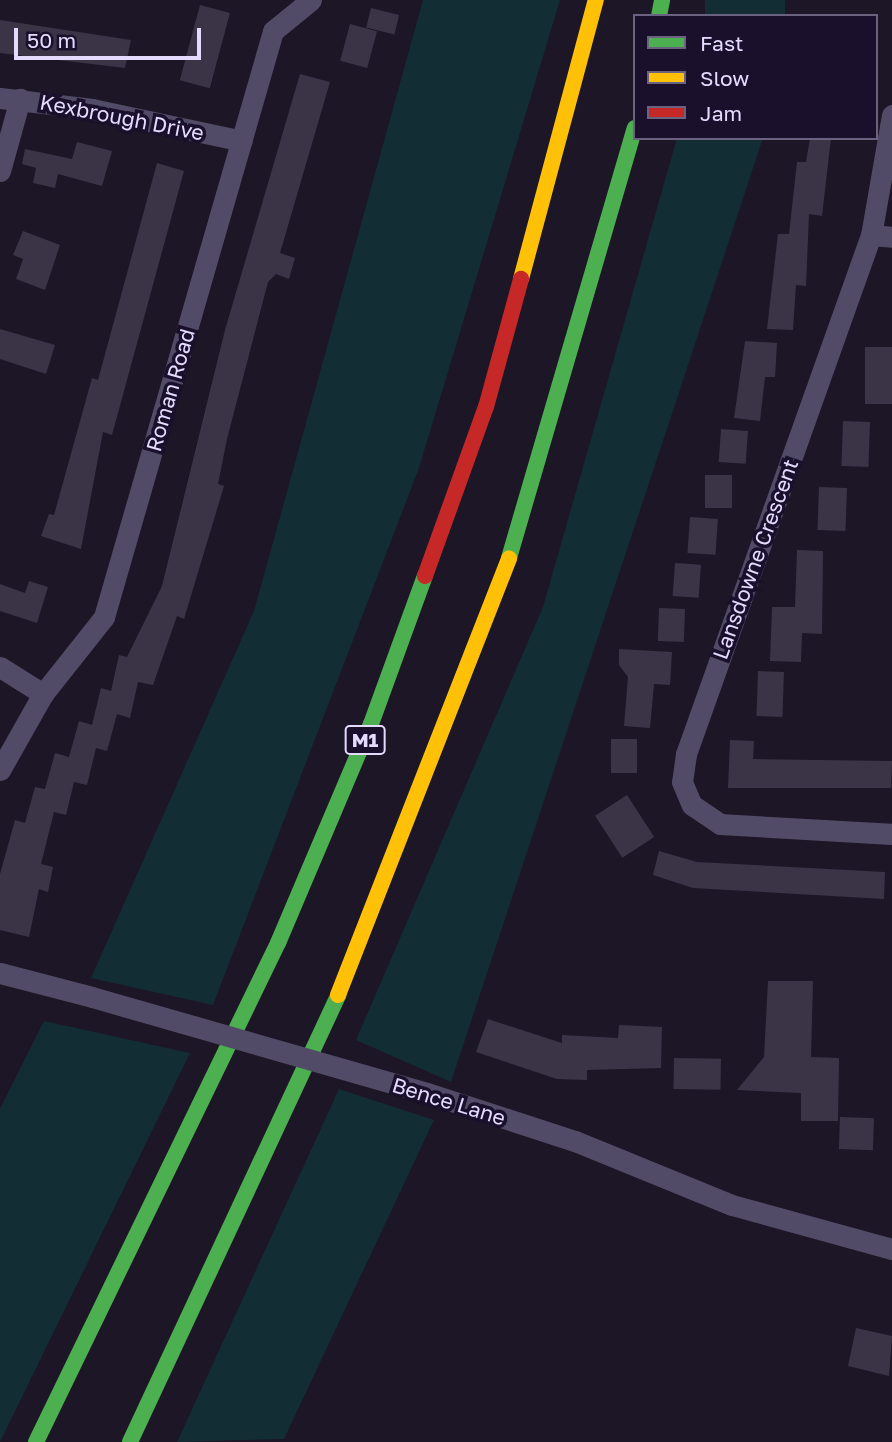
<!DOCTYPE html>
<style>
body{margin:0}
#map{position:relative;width:892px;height:1442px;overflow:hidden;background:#1c1626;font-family:"Golos Text",sans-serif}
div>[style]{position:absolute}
.green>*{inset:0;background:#132d34;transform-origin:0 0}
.building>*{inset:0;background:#3b3447;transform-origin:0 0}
.street>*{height:21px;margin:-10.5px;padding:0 10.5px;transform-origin:10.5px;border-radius:10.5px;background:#524b67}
.fast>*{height:16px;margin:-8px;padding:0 8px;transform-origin:8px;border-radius:8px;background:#4caf50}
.slow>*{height:16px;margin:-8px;padding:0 8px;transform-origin:8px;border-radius:8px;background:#ffc107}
.jam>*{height:16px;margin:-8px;padding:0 8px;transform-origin:8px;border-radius:8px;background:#c62828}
.street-bridge>*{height:21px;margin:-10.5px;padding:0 10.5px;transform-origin:10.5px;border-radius:10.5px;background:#524b67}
span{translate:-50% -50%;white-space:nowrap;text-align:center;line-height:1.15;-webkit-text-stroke:7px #1a102c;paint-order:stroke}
.shield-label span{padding:2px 5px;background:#1a102c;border:2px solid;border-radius:5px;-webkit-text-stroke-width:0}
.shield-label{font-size:19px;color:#e5dbff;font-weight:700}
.street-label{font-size:21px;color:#e5dbff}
.legend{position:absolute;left:633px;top:14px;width:245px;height:126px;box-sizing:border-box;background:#1a102c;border:2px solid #6b6180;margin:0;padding:9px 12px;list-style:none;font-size:21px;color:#e5dbff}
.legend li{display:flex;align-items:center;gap:14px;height:35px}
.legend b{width:35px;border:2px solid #6b6180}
.scale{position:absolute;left:14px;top:28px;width:187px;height:32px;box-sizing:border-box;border:4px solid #e5dbff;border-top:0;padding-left:9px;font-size:21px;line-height:24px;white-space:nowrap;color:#e5dbff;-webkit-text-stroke:5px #1a102c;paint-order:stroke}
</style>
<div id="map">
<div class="green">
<div style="clip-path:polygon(423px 0,560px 0,419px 468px,213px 1005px,91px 978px,254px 611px)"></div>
<div style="left:705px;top:0;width:80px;height:16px"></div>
<div style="clip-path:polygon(677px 138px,763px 138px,451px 1082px,356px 1040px,543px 607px)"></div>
<div style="clip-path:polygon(44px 1021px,190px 1053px,0 1442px,0 1109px)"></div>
<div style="clip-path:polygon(339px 1089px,434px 1120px,284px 1439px,177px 1442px)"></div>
</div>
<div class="building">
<div style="left:200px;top:5px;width:31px;height:78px;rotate:15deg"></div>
<div style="left:371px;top:8px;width:29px;height:20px;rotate:14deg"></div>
<div style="clip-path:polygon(0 20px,131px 40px,125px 68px,0 53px)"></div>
<div style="left:350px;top:24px;width:28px;height:38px;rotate:15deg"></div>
<div style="clip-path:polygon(300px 74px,330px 82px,280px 253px,295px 258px,289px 279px,276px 274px,268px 282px,227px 439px,218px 484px,224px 486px,184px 619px,177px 616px,153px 685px,138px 682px,130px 718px,117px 714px,107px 751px,96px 748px,87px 785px,74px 782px,66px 815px,54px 812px,41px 864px,53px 867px,48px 892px,39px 889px,29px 937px,0 930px,0 874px,15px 820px,25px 823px,35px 787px,45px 789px,55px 753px,69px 757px,79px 721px,92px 725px,101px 688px,111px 691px,119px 655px,127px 657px,162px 586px,225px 330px)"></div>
<div style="clip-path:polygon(810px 138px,831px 138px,822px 216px,809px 214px,806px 286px,796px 285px,793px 330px,767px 329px,778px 234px,789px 234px,797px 162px,806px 162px)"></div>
<div style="clip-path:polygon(77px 142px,112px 151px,102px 186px,58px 174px,55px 188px,33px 183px,36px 168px,22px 164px,25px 149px,72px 159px)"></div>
<div style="clip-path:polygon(157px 163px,184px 171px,112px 435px,103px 432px,81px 549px,41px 536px,49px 514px,54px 515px,92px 378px,98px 380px)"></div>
<div style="clip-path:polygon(23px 231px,60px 245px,45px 290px,16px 279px,23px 259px,13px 255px)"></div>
<div style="clip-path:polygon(0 329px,55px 345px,46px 374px,0 359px)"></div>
<div style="clip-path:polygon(745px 341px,777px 343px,775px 377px,765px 377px,760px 421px,734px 418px)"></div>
<div style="left:865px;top:347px;width:27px;height:57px"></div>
<div style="left:843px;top:421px;width:27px;height:45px;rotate:2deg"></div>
<div style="left:721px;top:429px;width:27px;height:33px;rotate:4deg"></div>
<div style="left:705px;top:475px;width:27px;height:33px"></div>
<div style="left:819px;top:487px;width:28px;height:43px;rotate:2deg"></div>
<div style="left:690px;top:517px;width:28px;height:36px;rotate:4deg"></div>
<div style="clip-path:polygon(797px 550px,823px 551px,822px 634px,802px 633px,801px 662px,770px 661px,772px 607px,795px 607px)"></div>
<div style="left:675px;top:563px;width:26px;height:33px;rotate:4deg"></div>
<div style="clip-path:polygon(29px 581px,48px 587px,37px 623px,0 611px,0 584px,25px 593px)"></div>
<div style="left:659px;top:608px;width:26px;height:33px;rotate:2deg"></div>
<div style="clip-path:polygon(619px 649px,672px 652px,670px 685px,654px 684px,650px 728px,624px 726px,628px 677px,619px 665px)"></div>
<div style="left:758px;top:671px;width:26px;height:45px;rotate:2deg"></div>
<div style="left:611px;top:739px;width:26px;height:34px"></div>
<div style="clip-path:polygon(730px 740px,754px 741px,753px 759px,892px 761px,891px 788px,728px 788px)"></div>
<div style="left:627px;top:795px;width:50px;height:38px;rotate:57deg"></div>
<div style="clip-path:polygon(659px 851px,697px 862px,885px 872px,884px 899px,693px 888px,653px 875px)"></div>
<div style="clip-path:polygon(768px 981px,813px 981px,811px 1057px,839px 1058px,838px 1121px,801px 1121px,801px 1093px,737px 1090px,764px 1057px)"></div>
<div style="clip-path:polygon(488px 1019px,562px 1043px,562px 1035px,618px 1038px,619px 1025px,662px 1027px,661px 1068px,587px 1070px,587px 1080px,557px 1079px,476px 1052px)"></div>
<div style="left:674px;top:1058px;width:47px;height:31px;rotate:1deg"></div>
<div style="left:840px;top:1117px;width:34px;height:32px;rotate:2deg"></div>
<div style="clip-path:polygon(856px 1328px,892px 1336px,889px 1376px,848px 1366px)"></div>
</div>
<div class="street">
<div style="left:0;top:98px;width:93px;rotate:6.8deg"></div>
<div style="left:92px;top:109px;width:153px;rotate:12deg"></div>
<div style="left:892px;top:115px;width:122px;rotate:99.9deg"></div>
<div style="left:871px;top:235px;width:551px;rotate:109.62deg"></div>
<div style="left:686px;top:754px;width:28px;rotate:98deg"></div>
<div style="left:682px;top:782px;width:25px;rotate:67deg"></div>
<div style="left:692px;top:805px;width:34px;rotate:34deg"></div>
<div style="left:720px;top:824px;width:172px;rotate:3.3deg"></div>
<div style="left:0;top:171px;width:75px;rotate:-74.5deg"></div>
<div style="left:871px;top:235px;width:21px;rotate:5deg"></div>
<div style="left:0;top:667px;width:51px;rotate:32.1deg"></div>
<div style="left:0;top:770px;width:87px;rotate:-60.5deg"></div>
<div style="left:43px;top:694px;width:98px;rotate:-51.6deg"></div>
<div style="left:104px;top:617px;width:610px;rotate:-73.91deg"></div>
<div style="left:273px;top:31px;width:49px;rotate:-39.2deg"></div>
<div style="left:0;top:973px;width:95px;rotate:14.6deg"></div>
<div style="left:427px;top:1093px;width:156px;rotate:18deg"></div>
<div style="left:575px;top:1141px;width:170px;rotate:22.2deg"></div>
<div style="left:732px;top:1205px;width:166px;rotate:15.4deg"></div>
</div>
<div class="fast">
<div style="left:659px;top:16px;width:16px;rotate:-79deg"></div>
<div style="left:509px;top:558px;width:448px;rotate:-73.7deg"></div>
<div style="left:36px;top:1442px;width:555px;rotate:-64.13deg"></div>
<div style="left:278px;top:943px;width:238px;rotate:-67deg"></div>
<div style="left:371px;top:724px;width:158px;rotate:-70deg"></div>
<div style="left:130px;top:1442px;width:493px;rotate:-65deg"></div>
</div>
<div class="slow">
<div style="left:521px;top:279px;width:289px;rotate:-75deg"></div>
<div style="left:338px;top:995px;width:469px;rotate:-68.6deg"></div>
</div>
<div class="jam">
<div style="left:425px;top:576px;width:180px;rotate:-70.2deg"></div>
<div style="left:486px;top:407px;width:133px;rotate:-74.7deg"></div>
</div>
<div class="street-bridge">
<div style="left:92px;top:997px;width:348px;rotate:16deg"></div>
</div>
<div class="shield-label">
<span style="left:365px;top:740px">M1</span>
</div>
<div class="street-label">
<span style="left:122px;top:117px;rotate:11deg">Kexbrough Drive</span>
<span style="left:170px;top:390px;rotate:-74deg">Roman Road</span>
<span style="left:755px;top:559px;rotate:-70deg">Lansdowne Crescent</span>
<span style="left:449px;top:1101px;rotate:17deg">Bence Lane</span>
</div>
<ul class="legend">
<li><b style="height:9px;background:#4caf50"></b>Fast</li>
<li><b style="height:9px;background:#ffc107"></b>Slow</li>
<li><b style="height:9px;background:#c62828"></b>Jam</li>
</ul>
<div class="scale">50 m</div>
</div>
